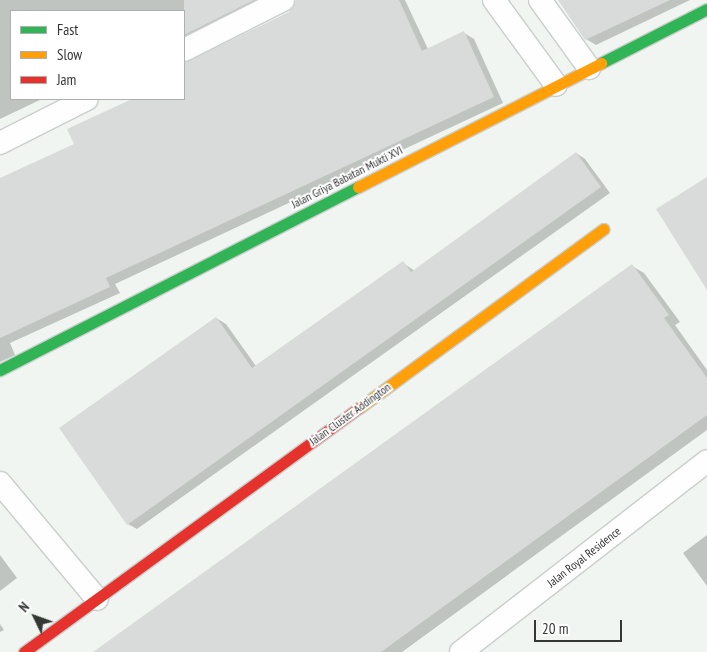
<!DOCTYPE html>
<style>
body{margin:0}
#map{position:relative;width:707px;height:652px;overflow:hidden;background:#f1f5f2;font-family:"PT Sans Narrow",sans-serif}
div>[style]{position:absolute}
.shadow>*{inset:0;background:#0003}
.building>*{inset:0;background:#d8dbd9}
.roads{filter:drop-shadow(1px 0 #cacecc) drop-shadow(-1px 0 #cacecc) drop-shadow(0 1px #cacecc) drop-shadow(0 -1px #cacecc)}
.street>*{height:22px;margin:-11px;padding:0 11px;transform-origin:11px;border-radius:11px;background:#fdfefd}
.fast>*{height:11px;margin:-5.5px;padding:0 5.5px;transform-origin:5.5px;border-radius:5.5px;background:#30b455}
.slow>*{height:11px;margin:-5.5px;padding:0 5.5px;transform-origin:5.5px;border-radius:5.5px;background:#ff9f0a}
.jam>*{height:11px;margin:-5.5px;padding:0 5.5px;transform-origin:5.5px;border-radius:5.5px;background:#e5322d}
span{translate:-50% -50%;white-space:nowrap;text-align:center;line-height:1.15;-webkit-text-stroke:4px #fff;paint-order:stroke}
.street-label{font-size:12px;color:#343735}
.legend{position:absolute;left:10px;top:10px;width:175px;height:90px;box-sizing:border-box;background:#fff;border:1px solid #aeafae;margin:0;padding:6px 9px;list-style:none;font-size:15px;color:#343735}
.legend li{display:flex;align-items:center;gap:10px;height:25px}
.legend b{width:25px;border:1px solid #aeafae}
.north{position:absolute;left:10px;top:592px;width:50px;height:50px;-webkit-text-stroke:4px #fff;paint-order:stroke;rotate:312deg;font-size:14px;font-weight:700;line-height:20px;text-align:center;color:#343735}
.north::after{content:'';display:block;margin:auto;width:18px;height:22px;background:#343735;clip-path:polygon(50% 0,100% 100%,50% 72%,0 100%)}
.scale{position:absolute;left:534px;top:620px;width:88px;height:22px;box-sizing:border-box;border:2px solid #343735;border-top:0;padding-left:6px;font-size:15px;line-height:18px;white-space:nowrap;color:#343735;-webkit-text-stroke:4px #fff;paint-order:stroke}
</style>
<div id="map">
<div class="shadow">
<div style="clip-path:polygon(0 0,275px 0,184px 50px,184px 11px,11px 11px,11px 99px,42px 99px,0 119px)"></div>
<div style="clip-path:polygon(297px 0,405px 0,428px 49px,464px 33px,474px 39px,503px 103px,115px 284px,120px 293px,10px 343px,15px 355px,0 362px,0 179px,76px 144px,69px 129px,135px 99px,184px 99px,184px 64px,290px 13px)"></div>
<div style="clip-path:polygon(561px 0,690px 0,596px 45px,586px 39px)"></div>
<div style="clip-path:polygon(576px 153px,585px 159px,610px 193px,137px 529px,128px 524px,216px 318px,226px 324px,256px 366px,403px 263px,415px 271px)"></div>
<div style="clip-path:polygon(632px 266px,644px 273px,680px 322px,675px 325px,707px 370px,707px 430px,402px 652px,95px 652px)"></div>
<div style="clip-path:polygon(707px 535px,707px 586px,683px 553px)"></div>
<div style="clip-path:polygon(0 555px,17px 578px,0 591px)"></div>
<div style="clip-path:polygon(0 624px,4px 630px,0 632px)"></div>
</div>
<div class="building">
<div style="clip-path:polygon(184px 0,254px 0,184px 35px)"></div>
<div style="clip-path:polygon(296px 0,399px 0,422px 51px,464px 31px,494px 97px,106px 278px,110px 287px,0 338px,0 178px,74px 144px,67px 129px,132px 99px,184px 99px,184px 63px,289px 12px)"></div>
<div style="clip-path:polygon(558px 0,670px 0,585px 40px)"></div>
<div style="clip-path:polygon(576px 152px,601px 187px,127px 525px,59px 428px,216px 317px,252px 368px,403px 261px,411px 272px)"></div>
<div style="clip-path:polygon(707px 177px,707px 290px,656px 209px)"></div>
<div style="clip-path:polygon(632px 264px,669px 315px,664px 318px,707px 378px,707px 415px,381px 652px,93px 652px)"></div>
</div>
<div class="roads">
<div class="street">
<div style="left:494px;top:0;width:105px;rotate:53.9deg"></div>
<div style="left:540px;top:0;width:84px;rotate:54.2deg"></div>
<div style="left:184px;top:50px;width:111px;rotate:-26.8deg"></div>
<div style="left:0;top:143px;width:97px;rotate:-26.8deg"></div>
<div style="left:0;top:483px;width:151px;rotate:50.1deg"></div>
<div style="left:461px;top:652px;width:311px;rotate:-37.8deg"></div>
</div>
<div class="fast">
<div style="left:601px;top:63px;width:119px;rotate:-27deg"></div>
<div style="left:0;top:370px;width:402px;rotate:-27.1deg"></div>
</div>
<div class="slow">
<div style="left:358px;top:187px;width:273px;rotate:-27deg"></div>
<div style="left:359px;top:408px;width:303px;rotate:-36.2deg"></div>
</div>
<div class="jam">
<div style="left:24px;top:652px;width:414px;rotate:-36.1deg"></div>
</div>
</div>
<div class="street-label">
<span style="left:347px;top:177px;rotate:-27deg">Jalan Griya Babatan Mukti XVI</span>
<span style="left:350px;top:414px;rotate:-36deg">Jalan Cluster Addington</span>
<span style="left:584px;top:557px;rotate:-38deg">Jalan Royal Residence</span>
</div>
<ul class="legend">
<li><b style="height:6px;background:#30b455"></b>Fast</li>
<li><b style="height:6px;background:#ff9f0a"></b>Slow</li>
<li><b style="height:6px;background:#e5322d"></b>Jam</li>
</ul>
<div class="north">N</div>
<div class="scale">20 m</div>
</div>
